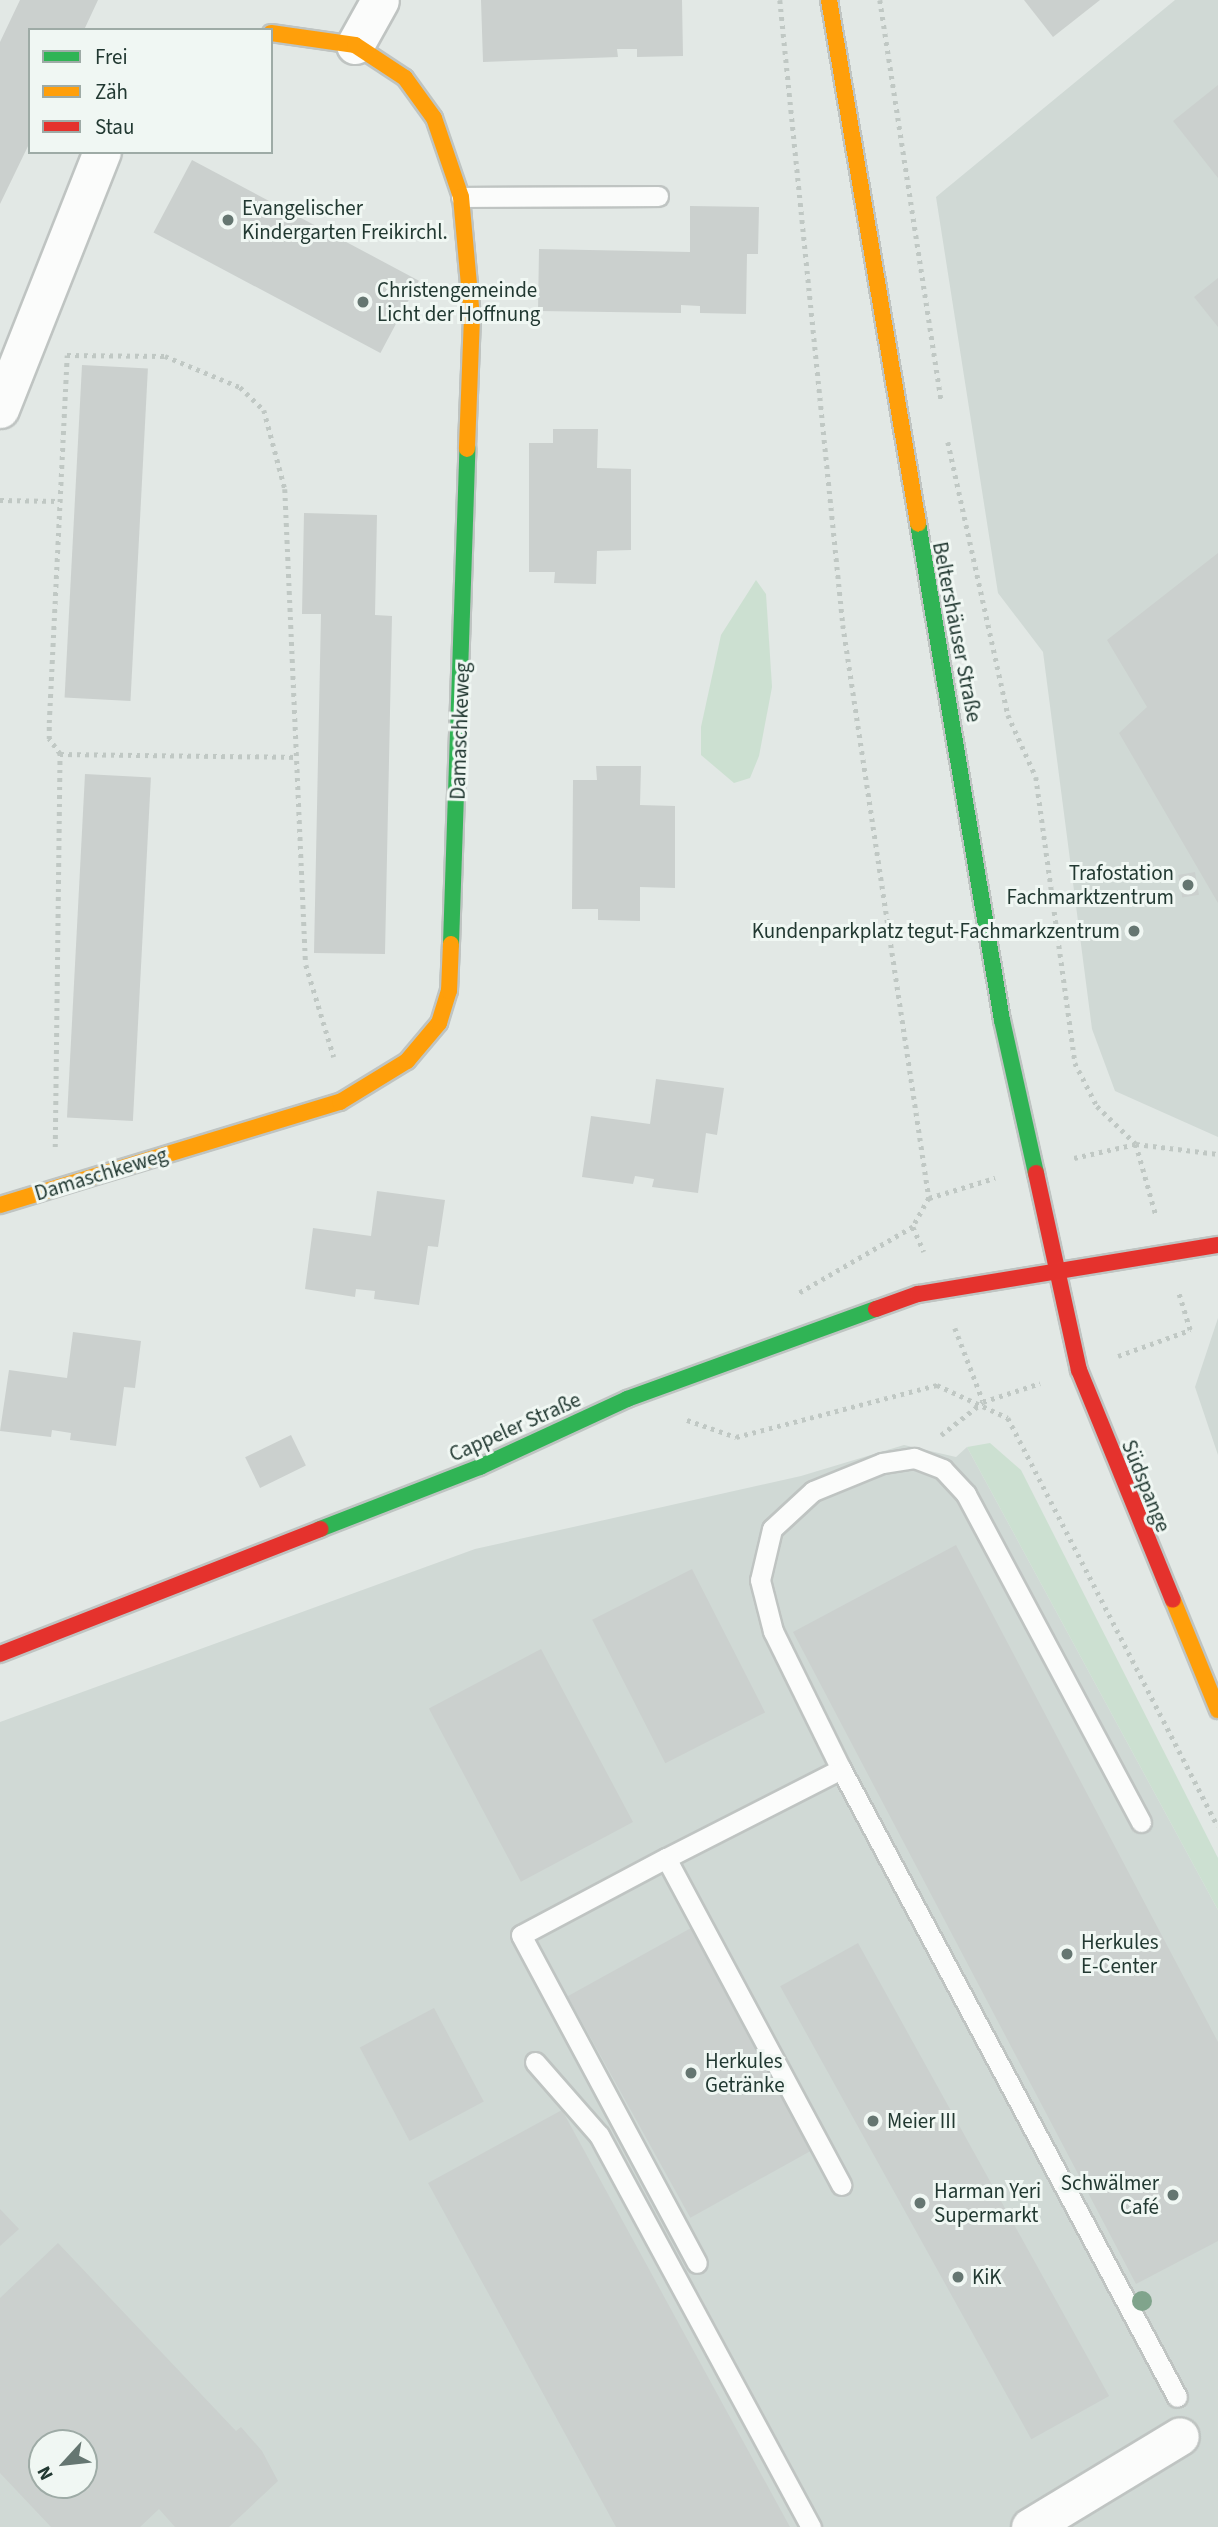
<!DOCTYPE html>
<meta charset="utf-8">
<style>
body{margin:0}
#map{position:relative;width:1218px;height:2527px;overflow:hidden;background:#e2e8e5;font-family:"Source Sans 3",sans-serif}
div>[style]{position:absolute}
.built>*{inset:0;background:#d0d9d5}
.green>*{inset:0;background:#cce0d1}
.building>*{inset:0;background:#cbd0ce;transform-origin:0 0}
.path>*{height:4.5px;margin-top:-2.25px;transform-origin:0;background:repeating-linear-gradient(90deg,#c0c8c4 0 3.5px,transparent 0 8.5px)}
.roads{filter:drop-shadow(2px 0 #bfc4c2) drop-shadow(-2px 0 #bfc4c2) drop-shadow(0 2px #bfc4c2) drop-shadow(0 -2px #bfc4c2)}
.lane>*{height:19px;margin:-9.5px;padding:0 9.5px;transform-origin:9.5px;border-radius:9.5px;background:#fbfcfb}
.street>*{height:37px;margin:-18.5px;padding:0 18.5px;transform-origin:18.5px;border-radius:18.5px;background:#fbfcfb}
.fast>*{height:16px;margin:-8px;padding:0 8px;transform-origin:8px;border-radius:8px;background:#30b455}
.slow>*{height:16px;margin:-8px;padding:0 8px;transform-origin:8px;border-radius:8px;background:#ff9f0a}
.jam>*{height:16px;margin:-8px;padding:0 8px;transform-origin:8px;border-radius:8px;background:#e5322d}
.trees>*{width:20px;height:20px;margin:-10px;border-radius:50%;background:#80a48c}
.dots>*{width:19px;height:19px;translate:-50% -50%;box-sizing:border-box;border:4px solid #f0f7f3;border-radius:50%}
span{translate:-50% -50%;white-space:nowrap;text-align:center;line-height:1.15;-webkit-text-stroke:6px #f0f7f3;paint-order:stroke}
.poi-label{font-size:21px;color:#223932}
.left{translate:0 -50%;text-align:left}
.right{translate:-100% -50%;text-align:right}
.street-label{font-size:21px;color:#223932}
.legend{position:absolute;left:28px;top:28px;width:245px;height:126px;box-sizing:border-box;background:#f0f7f3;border:2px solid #9eaba6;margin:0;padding:9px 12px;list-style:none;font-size:21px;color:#223932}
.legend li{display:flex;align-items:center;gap:14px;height:35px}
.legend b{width:35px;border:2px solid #9eaba6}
.north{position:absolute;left:28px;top:2429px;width:70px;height:70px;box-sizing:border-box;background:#f0f7f3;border:2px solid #9eaba6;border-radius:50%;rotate:243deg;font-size:19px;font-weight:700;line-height:28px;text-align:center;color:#223932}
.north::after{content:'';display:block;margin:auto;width:24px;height:32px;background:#657671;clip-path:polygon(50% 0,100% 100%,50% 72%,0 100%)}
</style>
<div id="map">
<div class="built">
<div style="clip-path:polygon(1175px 0,1218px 0,1218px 1137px,1115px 1091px,1092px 1029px,1043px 652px,998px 593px,936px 197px)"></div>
<div style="clip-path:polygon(1218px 1318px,1218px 1455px,1195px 1387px)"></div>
<div style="clip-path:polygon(evenodd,904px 1445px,956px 1457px,967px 1447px,1218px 1910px,1218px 2527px,0 2527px,0 1722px,475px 1549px,801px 1476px,904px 1445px,42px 2443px,84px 2443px,84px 2485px,42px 2485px,42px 2443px)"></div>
</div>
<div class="green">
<div style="clip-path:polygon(756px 580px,766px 594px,772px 687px,759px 756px,750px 778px,734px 783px,701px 755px,701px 727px,721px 635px)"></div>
<div style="clip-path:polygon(990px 1443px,1021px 1470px,1218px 1858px,1218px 1910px,967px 1447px)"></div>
</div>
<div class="building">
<div style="clip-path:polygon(20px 0,98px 0,84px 30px,30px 30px,30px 142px,0 204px,0 42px)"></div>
<div style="clip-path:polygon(481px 0,682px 0,683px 56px,637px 57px,637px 49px,617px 49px,618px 57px,483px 62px)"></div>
<div style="clip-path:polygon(1024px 0,1100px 0,1053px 37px)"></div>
<div style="clip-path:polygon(1218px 85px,1218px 178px,1173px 121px)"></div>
<div style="left:192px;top:160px;width:257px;height:82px;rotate:28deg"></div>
<div style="clip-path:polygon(690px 206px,759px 207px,758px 254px,747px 254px,746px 314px,700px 313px,700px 306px,681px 305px,681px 313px,538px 311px,539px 249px,690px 252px)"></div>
<div style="clip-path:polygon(1218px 278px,1218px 327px,1194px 297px)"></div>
<div style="left:82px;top:365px;width:66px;height:333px;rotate:3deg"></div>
<div style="clip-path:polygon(553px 429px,598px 429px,597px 468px,631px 469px,631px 550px,597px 551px,596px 584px,554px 583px,555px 572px,529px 572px,529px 443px,553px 443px)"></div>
<div style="clip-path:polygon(304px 513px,377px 515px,375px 615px,392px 616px,385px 954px,314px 953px,321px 614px,302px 614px)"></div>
<div style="clip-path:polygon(1218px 553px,1218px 903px,1119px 733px,1147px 707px,1107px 640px)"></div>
<div style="clip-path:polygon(596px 766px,641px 766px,640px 805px,675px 806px,675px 888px,640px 887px,640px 921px,598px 920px,598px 909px,572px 909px,573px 780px,597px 780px)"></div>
<div style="left:85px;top:774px;width:66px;height:344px;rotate:3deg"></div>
<div style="left:1195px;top:872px;width:23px;height:17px;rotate:80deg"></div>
<div style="clip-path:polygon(656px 1079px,724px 1088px,717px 1135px,706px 1133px,698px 1193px,652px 1187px,654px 1179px,635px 1176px,633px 1184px,582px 1177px,591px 1116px,650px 1124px)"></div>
<div style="clip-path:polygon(377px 1191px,445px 1200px,438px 1247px,428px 1246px,419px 1305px,374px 1299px,375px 1291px,356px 1289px,355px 1297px,305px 1289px,313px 1228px,371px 1236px)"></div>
<div style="clip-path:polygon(73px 1332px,141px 1341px,135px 1388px,124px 1387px,116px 1446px,70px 1440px,71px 1433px,52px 1430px,51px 1437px,0 1431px,9px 1370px,67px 1378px)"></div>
<div style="left:291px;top:1435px;width:34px;height:51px;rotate:64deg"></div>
<div style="clip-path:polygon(956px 1545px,1218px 2042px,1218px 2241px,1136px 2284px,793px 1632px)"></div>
<div style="left:692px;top:1569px;width:161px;height:112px;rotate:63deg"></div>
<div style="left:541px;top:1649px;width:196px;height:127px;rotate:62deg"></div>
<div style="left:691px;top:1928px;width:253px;height:141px;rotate:61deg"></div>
<div style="left:858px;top:1943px;width:518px;height:89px;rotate:61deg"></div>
<div style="left:434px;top:2008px;width:106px;height:84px;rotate:62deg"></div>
<div style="clip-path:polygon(562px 2110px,790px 2527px,616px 2527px,428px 2183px)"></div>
<div style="clip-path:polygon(0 2209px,19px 2229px,0 2246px)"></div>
<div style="clip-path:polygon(evenodd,58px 2243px,236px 2431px,241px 2427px,262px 2451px,278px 2481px,229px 2527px,175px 2527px,159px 2509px,140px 2527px,51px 2527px,0 2473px,0 2298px,58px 2243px,42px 2443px,84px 2443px,84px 2485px,42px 2485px,42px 2443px)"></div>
</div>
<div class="path">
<div style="left:780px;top:0;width:628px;rotate:84.24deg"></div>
<div style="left:843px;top:625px;width:579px;rotate:81.46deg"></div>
<div style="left:929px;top:1198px;width:33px;rotate:119deg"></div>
<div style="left:913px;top:1227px;width:133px;rotate:149.8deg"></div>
<div style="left:880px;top:0;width:404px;rotate:81.3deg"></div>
<div style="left:67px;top:355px;width:98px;rotate:0.6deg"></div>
<div style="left:165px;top:356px;width:81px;rotate:22.5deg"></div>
<div style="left:240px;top:387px;width:33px;rotate:44deg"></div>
<div style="left:264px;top:410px;width:82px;rotate:75.1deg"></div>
<div style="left:285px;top:489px;width:476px;rotate:87.5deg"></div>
<div style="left:306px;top:965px;width:96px;rotate:73.1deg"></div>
<div style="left:948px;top:442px;width:280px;rotate:77.6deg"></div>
<div style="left:1008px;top:715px;width:68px;rotate:65.7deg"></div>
<div style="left:1036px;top:777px;width:289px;rotate:82.2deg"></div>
<div style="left:1075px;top:1063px;width:48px;rotate:62.9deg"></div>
<div style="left:1097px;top:1106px;width:54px;rotate:44.3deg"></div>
<div style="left:1136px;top:1144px;width:74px;rotate:74.3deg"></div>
<div style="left:0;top:500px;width:59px;rotate:1deg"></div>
<div style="left:60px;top:754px;width:237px;rotate:0.7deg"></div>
<div style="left:55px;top:1147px;width:393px;rotate:-89.3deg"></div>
<div style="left:60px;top:754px;width:19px;rotate:-126deg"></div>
<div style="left:49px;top:739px;width:16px;rotate:-90deg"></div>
<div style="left:49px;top:723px;width:368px;rotate:-87.2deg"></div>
<div style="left:1074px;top:1158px;width:64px;rotate:-12.7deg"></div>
<div style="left:1136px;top:1144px;width:83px;rotate:7deg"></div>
<div style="left:929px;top:1198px;width:69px;rotate:-16.9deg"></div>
<div style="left:913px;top:1227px;width:27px;rotate:66deg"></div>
<div style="left:955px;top:1328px;width:78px;rotate:69deg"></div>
<div style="left:1118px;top:1356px;width:77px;rotate:-19.9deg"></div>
<div style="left:1190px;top:1330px;width:41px;rotate:-107.1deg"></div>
<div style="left:687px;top:1420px;width:52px;rotate:19.1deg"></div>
<div style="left:736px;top:1437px;width:208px;rotate:-14.5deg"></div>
<div style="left:937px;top:1385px;width:78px;rotate:24.9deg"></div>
<div style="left:1008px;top:1418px;width:459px;rotate:62.8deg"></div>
<div style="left:941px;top:1435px;width:53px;rotate:-38.2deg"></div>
<div style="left:983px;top:1402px;width:60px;rotate:-18.4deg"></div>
</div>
<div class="roads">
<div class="lane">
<div style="left:461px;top:197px;width:197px;rotate:-0.3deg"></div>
<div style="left:841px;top:1769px;width:196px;rotate:153deg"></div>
<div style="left:666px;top:1858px;width:371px;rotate:61.8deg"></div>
<div style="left:1141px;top:1822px;width:372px;rotate:-118.1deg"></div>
<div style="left:966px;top:1494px;width:34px;rotate:-133deg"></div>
<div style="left:943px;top:1469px;width:31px;rotate:-159deg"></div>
<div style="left:914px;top:1458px;width:32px;rotate:171deg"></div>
<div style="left:882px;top:1463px;width:74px;rotate:157.9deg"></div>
<div style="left:813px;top:1491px;width:56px;rotate:137.2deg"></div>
<div style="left:772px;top:1529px;width:52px;rotate:103.2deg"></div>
<div style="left:760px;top:1580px;width:53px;rotate:75.7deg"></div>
<div style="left:773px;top:1631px;width:154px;rotate:63.8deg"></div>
<div style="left:841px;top:1769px;width:712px;rotate:61.85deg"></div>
<div style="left:666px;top:1858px;width:164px;rotate:152deg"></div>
<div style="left:521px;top:1935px;width:372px;rotate:61.8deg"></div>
<div style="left:535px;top:2062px;width:97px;rotate:48.8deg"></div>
<div style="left:599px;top:2135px;width:446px;rotate:61.6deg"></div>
</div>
<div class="street">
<div style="left:355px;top:45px;width:51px;rotate:-60.9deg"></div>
<div style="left:0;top:409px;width:277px;rotate:-68.4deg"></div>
<div style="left:1030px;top:2527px;width:175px;rotate:-31.2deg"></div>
</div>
<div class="fast">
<div style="left:918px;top:523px;width:504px;rotate:80.41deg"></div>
<div style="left:1002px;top:1020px;width:157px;rotate:77.5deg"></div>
<div style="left:451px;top:944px;width:495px;rotate:-88.1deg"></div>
<div style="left:320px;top:1529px;width:172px;rotate:-21.2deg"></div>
<div style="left:480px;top:1467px;width:162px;rotate:-24.8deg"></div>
<div style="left:627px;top:1399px;width:265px;rotate:-19.9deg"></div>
</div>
<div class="slow">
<div style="left:829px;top:0;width:531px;rotate:80.34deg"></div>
<div style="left:271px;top:33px;width:85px;rotate:8.1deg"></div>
<div style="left:355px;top:45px;width:60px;rotate:33.4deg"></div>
<div style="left:405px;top:78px;width:49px;rotate:54.1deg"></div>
<div style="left:434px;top:118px;width:83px;rotate:71.1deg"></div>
<div style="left:461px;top:197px;width:121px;rotate:84.8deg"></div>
<div style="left:472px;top:317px;width:132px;rotate:92.2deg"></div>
<div style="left:0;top:1205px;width:355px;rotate:-16.9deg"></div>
<div style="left:340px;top:1102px;width:79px;rotate:-31.5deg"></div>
<div style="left:407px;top:1061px;width:50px;rotate:-49.9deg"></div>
<div style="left:439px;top:1023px;width:34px;rotate:-73deg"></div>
<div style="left:449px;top:991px;width:47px;rotate:-87.6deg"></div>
<div style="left:1173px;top:1600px;width:119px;rotate:67.8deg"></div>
</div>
<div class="jam">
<div style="left:1036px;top:1173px;width:202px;rotate:77.7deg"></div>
<div style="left:1079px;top:1370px;width:248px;rotate:67.8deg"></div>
<div style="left:876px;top:1309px;width:45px;rotate:-19.7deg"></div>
<div style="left:918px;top:1294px;width:304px;rotate:-9.3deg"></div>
<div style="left:0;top:1654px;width:344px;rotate:-21.3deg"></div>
</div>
</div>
<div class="trees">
<div style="left:1142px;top:2301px"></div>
</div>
<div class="dots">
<div style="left:228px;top:220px;background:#657671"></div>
<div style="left:363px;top:302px;background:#657671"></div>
<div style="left:1188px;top:885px;background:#657671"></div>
<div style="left:1134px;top:931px;background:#657671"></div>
<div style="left:1067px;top:1954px;background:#657671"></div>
<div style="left:691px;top:2073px;background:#657671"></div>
<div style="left:873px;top:2121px;background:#657671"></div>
<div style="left:1173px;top:2195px;background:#657671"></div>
<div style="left:920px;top:2203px;background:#657671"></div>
<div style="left:958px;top:2277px;background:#657671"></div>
</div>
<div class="poi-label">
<span class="left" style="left:242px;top:220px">Evangelischer<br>Kindergarten Freikirchl.</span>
<span class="left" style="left:377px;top:302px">Christengemeinde<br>Licht der Hoffnung</span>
<span class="right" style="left:1174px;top:885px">Trafostation<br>Fachmarktzentrum</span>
<span class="right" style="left:1120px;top:931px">Kundenparkplatz tegut-Fachmarkzentrum</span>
<span class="left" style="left:1081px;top:1954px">Herkules<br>E-Center</span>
<span class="left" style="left:705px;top:2073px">Herkules<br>Getränke</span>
<span class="left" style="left:887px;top:2121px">Meier III</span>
<span class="right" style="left:1159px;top:2195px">Schwälmer<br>Café</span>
<span class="left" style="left:934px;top:2203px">Harman Yeri<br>Supermarkt</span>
<span class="left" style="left:972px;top:2277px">KiK</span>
</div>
<div class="street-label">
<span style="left:957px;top:632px;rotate:79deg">Beltershäuser Straße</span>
<span style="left:460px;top:731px;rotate:-88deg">Damaschkeweg</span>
<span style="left:101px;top:1174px;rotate:-17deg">Damaschkeweg</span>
<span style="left:515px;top:1427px;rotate:-24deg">Cappeler Straße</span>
<span style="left:1146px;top:1486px;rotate:68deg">Südspange</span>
</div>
<ul class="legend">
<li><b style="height:9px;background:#30b455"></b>Frei</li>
<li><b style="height:9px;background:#ff9f0a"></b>Zäh</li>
<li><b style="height:9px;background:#e5322d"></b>Stau</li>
</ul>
<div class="north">N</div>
</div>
